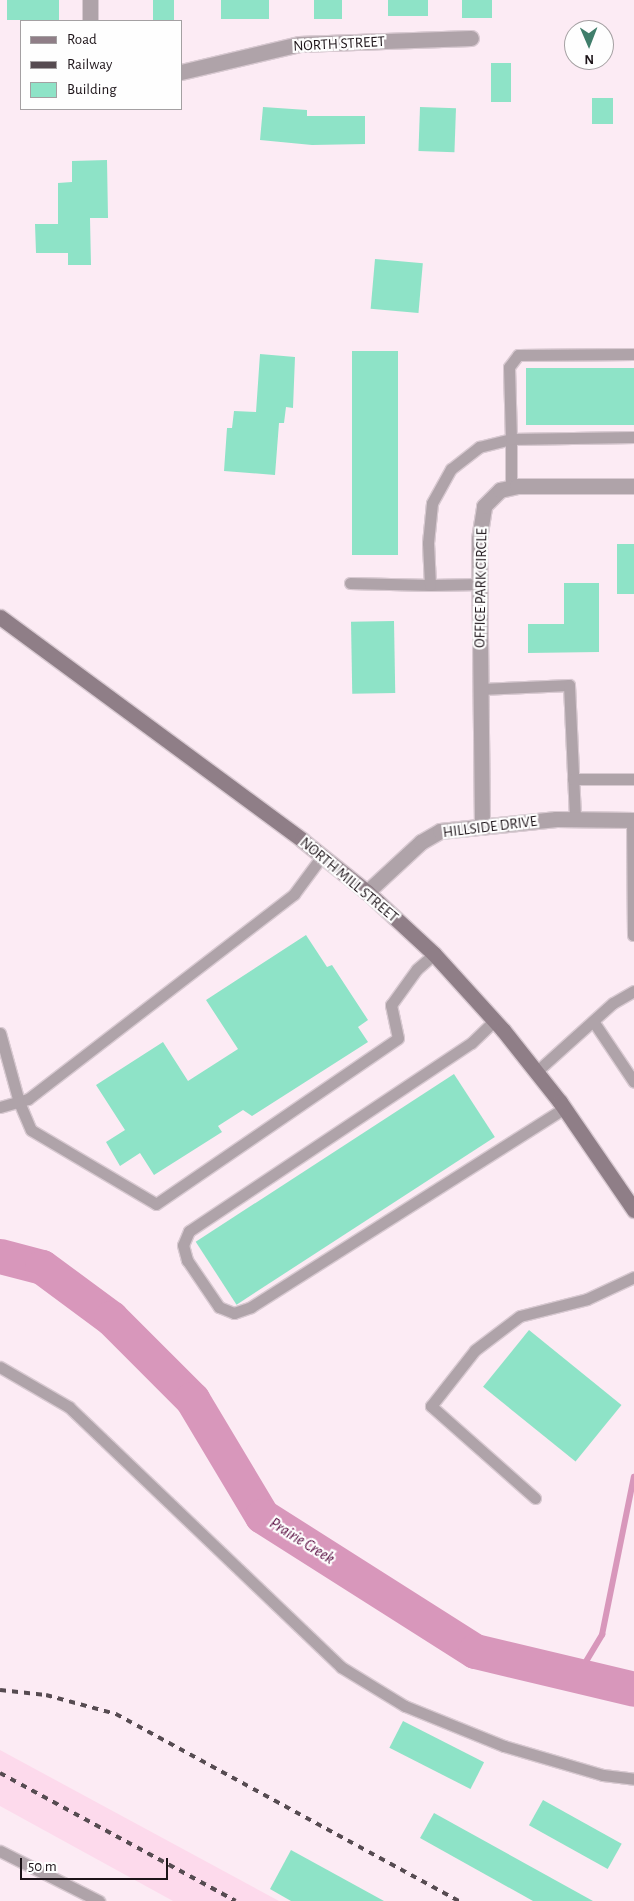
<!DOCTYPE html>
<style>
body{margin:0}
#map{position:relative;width:634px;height:1901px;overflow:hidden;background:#fcebf4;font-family:"Alegreya Sans",sans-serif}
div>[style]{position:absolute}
.built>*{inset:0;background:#fddaec}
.stream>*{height:5.5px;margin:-2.75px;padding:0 2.75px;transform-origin:2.75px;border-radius:2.75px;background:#d897bb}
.river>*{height:35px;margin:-17.5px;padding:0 17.5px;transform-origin:17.5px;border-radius:17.5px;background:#d897bb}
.building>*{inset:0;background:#8ee3c7;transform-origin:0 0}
.roads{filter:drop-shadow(1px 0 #d8c9d1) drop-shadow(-1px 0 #d8c9d1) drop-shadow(0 1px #d8c9d1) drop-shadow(0 -1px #d8c9d1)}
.lane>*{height:11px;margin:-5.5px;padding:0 5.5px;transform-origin:5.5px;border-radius:5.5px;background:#afa3a9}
.street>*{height:15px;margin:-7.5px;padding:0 7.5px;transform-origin:7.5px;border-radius:7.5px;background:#afa3a9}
.secondary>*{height:15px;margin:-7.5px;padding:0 7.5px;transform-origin:7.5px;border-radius:7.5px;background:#8f7e87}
.rail>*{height:4px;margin-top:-2px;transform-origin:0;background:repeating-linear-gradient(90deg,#564b51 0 6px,transparent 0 12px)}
span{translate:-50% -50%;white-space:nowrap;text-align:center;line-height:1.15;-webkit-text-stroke:4.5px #fefefe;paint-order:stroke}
.street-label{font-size:15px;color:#1d1419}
.water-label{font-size:16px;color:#54053b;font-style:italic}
.legend{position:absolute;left:20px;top:20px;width:162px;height:90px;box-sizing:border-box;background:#fefefe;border:1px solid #a4a0a2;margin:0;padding:6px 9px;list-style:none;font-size:15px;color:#1d1419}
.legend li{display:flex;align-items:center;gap:10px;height:25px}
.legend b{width:25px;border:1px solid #a4a0a2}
.north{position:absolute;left:564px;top:20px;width:50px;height:50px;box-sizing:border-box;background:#fefefe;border:1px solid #a4a0a2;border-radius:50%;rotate:179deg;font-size:14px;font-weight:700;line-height:20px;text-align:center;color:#1d1419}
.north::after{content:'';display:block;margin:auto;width:18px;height:22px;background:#407e6b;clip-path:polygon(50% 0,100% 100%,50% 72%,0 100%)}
.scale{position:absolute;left:20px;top:1858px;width:148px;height:22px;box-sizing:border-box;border:2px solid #1d1419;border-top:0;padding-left:6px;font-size:15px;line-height:18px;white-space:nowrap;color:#1d1419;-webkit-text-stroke:4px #fefefe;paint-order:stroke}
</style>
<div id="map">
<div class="built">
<div style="clip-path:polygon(0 1750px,279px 1901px,173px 1901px,0 1806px)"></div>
</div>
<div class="stream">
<div style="left:578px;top:1675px;width:47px;rotate:-59deg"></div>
<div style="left:602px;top:1635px;width:161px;rotate:-78.6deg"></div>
</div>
<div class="river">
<div style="left:0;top:1256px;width:43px;rotate:14.7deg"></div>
<div style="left:42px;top:1267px;width:86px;rotate:36.5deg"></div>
<div style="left:111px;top:1318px;width:115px;rotate:45deg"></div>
<div style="left:192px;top:1399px;width:136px;rotate:59.1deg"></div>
<div style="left:262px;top:1516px;width:252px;rotate:32.4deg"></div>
<div style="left:475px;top:1651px;width:163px;rotate:13.4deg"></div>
</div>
<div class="building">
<div style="left:7px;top:0;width:52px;height:20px"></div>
<div style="left:153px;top:0;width:21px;height:21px"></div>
<div style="left:221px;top:0;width:48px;height:19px"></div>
<div style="left:314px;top:0;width:28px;height:19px"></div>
<div style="left:388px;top:0;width:40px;height:16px"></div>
<div style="left:462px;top:0;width:30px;height:18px"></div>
<div style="left:491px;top:63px;width:20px;height:39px"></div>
<div style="left:592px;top:98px;width:21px;height:26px"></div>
<div style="clip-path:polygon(263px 107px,307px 110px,307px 116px,365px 116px,365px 144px,312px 145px,260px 140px)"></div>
<div style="left:420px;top:107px;width:36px;height:44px;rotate:2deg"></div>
<div style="clip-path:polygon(107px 160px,108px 218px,90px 218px,91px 265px,68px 265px,68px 253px,36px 253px,35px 224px,58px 224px,58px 183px,72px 182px,72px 161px)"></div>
<div style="left:375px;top:259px;width:48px;height:50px;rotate:5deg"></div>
<div style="left:352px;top:351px;width:46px;height:204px"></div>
<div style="clip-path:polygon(260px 354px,295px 357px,293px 408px,286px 407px,284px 423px,279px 423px,275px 475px,224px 471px,227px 428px,232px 428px,234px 411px,256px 412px)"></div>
<div style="left:634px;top:368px;width:57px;height:108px;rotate:90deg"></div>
<div style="left:617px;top:544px;width:17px;height:50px"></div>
<div style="clip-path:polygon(564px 583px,599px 583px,599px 652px,528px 653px,528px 624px,564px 624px)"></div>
<div style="left:394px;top:621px;width:72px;height:43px;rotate:89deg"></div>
<div style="clip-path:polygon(306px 935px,327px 967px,332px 965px,368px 1020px,358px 1027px,368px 1042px,252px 1116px,243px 1110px,218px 1126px,222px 1132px,154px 1175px,140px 1153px,120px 1166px,106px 1142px,125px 1130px,96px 1085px,163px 1042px,188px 1081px,238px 1049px,206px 1000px)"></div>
<div style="left:454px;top:1074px;width:75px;height:308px;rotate:57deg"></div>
<div style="left:529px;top:1330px;width:119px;height:73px;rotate:39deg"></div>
<div style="left:403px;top:1721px;width:91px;height:30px;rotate:27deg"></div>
<div style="left:543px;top:1800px;width:90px;height:29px;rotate:29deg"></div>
<div style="clip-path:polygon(434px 1813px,593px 1901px,533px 1901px,420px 1838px)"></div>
<div style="clip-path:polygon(291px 1850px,384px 1901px,291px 1901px,270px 1889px)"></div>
</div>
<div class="roads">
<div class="lane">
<div style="left:511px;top:487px;width:48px;rotate:-90deg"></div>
<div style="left:511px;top:439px;width:123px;rotate:-0.9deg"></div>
<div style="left:350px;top:583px;width:80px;rotate:1.4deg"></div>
<div style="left:480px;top:584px;width:50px;rotate:178.9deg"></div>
<div style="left:430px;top:585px;width:42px;rotate:-92.7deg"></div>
<div style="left:428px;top:543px;width:40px;rotate:-84.3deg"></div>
<div style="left:432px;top:503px;width:39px;rotate:-61deg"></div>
<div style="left:451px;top:469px;width:36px;rotate:-38deg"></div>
<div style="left:479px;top:447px;width:33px;rotate:-14deg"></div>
<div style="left:511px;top:439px;width:72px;rotate:-91.6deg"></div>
<div style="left:509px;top:367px;width:15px;rotate:-53deg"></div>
<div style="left:518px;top:355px;width:116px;rotate:-0.5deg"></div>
<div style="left:481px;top:689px;width:88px;rotate:-2.6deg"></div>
<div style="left:569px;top:685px;width:134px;rotate:87.4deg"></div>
<div style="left:573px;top:779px;width:61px"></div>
<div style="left:632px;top:820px;width:115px;rotate:89.5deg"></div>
<div style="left:495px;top:1020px;width:33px;rotate:136deg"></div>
<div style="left:471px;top:1043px;width:339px;rotate:146.3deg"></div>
<div style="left:189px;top:1231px;width:15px;rotate:113deg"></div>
<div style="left:183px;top:1245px;width:16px;rotate:75deg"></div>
<div style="left:187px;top:1260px;width:57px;rotate:55.8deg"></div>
<div style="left:219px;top:1307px;width:16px;rotate:22deg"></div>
<div style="left:234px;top:1313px;width:18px;rotate:-19deg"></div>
<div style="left:251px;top:1307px;width:371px;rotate:-32.4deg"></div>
<div style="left:593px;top:1021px;width:73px;rotate:56.1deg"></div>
<div style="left:0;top:1033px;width:72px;rotate:74.6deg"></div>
<div style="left:19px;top:1102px;width:30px;rotate:67deg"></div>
<div style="left:31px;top:1130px;width:145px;rotate:30.6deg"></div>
<div style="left:156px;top:1204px;width:293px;rotate:-34.4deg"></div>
<div style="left:398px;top:1038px;width:34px;rotate:-102deg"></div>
<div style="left:391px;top:1005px;width:44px;rotate:-54.2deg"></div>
<div style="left:417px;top:969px;width:23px;rotate:-41deg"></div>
<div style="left:536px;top:1072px;width:103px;rotate:-41.9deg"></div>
<div style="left:613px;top:1003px;width:24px;rotate:-30deg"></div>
<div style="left:0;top:1107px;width:29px;rotate:-16deg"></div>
<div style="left:28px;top:1099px;width:336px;rotate:-37.6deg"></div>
<div style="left:294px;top:894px;width:47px;rotate:-53.6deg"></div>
<div style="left:0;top:1367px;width:80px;rotate:30.1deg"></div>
<div style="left:69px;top:1407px;width:376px;rotate:43.7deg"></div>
<div style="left:341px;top:1667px;width:75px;rotate:31.4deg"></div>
<div style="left:405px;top:1706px;width:107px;rotate:22deg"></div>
<div style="left:504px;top:1746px;width:103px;rotate:16.3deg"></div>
<div style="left:603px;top:1775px;width:31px;rotate:7deg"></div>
<div style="left:535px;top:1498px;width:139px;rotate:-138.5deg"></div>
<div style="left:431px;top:1406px;width:71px;rotate:-51.8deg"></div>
<div style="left:475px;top:1350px;width:56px;rotate:-37.1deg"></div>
<div style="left:520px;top:1316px;width:69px;rotate:-14.2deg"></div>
<div style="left:587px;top:1299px;width:52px;rotate:-25.1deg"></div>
<div style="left:0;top:1851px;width:111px;rotate:26.8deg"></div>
</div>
<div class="street">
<div style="left:90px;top:21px;width:21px;rotate:-90deg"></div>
<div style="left:181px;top:72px;width:121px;rotate:-13.3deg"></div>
<div style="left:299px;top:44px;width:172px;rotate:-2deg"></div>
<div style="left:482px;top:827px;width:288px;rotate:-90.6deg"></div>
<div style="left:479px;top:539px;width:33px;rotate:-81deg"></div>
<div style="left:484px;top:506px;width:23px;rotate:-45deg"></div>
<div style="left:500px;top:490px;width:17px;rotate:-13deg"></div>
<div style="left:517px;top:486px;width:117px"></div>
<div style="left:367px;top:892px;width:74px;rotate:-42.8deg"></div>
<div style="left:421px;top:842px;width:22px;rotate:-30deg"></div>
<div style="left:440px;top:831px;width:117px;rotate:-5.9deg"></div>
<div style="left:556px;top:819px;width:78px;rotate:0.7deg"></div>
</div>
<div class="secondary">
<div style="left:0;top:617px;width:375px;rotate:36.4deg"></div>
<div style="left:302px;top:840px;width:83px;rotate:38.7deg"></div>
<div style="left:367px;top:892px;width:91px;rotate:42.8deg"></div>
<div style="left:434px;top:954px;width:103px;rotate:47.8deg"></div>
<div style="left:503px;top:1030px;width:92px;rotate:51.6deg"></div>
<div style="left:560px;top:1102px;width:131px;rotate:55.6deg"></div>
</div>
</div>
<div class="rail">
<div style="left:0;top:1690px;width:46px;rotate:6.2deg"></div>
<div style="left:46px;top:1695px;width:73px;rotate:15.2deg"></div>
<div style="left:116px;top:1714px;width:391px;rotate:28.6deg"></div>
<div style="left:0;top:1773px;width:268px;rotate:28.5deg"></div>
</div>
<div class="street-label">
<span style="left:339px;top:44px;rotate:-3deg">NORTH STREET</span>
<span style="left:481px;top:588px;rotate:-89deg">OFFICE PARK CIRCLE</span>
<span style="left:490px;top:827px;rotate:-7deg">HILLSIDE DRIVE</span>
<span style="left:349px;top:880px;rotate:40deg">NORTH MILL STREET</span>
</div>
<div class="water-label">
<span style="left:302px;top:1541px;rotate:32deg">Prairie Creek</span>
</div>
<ul class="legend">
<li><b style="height:6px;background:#8f7e87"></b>Road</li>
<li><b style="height:6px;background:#564b51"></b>Railway</li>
<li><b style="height:14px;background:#8ee3c7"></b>Building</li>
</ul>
<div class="north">N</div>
<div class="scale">50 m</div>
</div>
